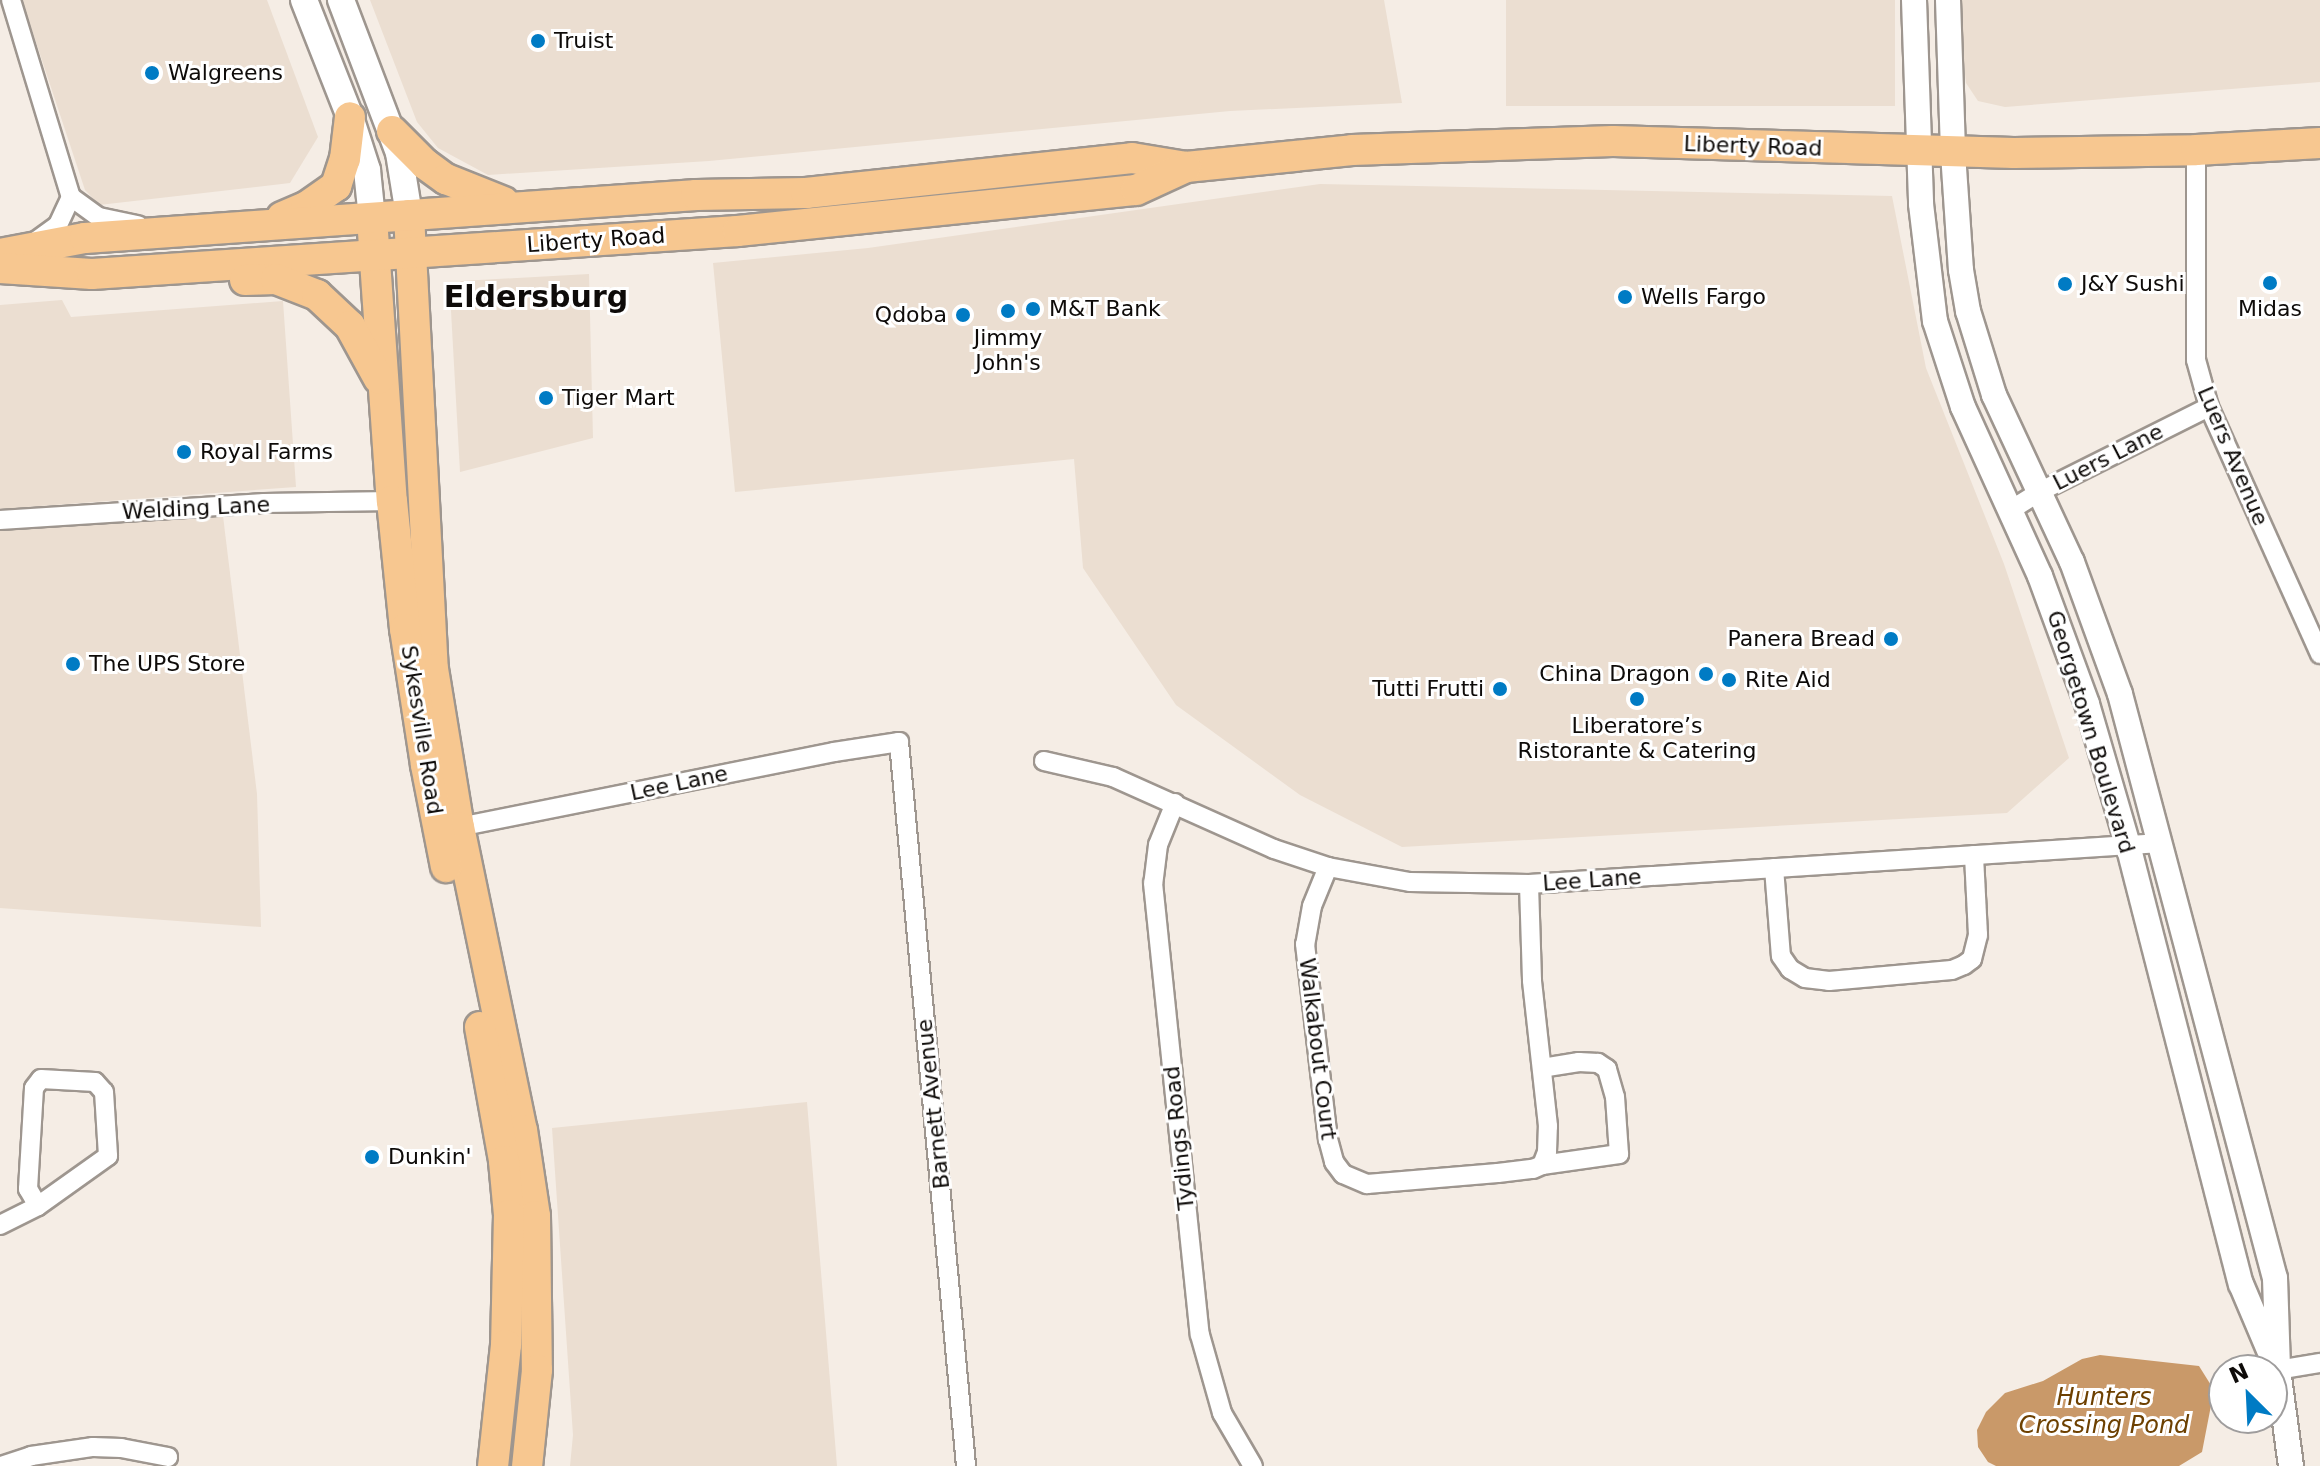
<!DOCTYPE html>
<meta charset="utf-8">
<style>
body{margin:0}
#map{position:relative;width:2320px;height:1466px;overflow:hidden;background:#f5ede5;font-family:"DejaVu Sans",sans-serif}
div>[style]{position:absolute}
.built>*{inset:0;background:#ebded1;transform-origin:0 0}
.water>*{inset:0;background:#c99969}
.roads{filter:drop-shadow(2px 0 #9e968f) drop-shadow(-2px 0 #9e968f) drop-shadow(0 2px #9e968f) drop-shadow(0 -2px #9e968f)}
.minor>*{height:18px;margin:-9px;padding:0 9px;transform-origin:9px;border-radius:9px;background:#fff}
.tertiary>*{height:24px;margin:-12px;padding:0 12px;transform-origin:12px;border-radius:12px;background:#fff}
.secondary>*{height:26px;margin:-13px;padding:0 13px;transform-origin:13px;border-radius:13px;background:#fff}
.primary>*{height:30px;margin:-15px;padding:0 15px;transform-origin:15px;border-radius:15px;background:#f7c790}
.dots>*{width:22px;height:22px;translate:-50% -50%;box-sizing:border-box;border:4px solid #fff;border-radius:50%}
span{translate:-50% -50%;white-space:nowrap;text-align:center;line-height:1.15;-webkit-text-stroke:6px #fff;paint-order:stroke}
.poi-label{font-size:22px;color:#0e0b09}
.left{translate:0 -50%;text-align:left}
.right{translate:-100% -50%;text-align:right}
.street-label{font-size:22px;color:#0e0b09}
.water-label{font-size:24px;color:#6d4000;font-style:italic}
.district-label{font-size:30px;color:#0e0b09;font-weight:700}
.north{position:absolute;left:2208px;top:1354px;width:80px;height:80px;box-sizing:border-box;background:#fff;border:2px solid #9f9d9d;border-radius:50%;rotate:336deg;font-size:22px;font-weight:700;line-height:32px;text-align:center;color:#0e0b09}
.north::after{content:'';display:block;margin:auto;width:28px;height:36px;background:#007bc4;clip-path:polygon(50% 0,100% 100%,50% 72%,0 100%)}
</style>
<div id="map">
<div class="built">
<div style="clip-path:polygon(22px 0,267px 0,318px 137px,290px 183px,99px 205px,85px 190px)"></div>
<div style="clip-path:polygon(370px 0,1384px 0,1402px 103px,1230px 111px,709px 161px,488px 175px,438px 148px,417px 122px)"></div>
<div style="left:1506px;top:0;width:389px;height:106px"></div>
<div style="clip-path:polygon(1957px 0,2320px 0,2320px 82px,2005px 107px,1978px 101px,1966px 83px)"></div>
<div style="clip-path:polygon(1320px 184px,1892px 196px,1926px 368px,2004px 564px,2069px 758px,2007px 813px,1402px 847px,1300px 795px,1176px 705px,1083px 568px,1074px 459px,735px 492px,713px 263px,868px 248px)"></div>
<div style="clip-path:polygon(589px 274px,593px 438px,460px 472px,450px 293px,461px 281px)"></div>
<div style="clip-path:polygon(62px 300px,71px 317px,283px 301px,296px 487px,0 509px,0 305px)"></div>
<div style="clip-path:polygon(223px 516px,257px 794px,261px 927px,0 908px,0 530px)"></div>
<div style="clip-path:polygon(807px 1102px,837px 1466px,570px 1466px,573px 1435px,552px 1128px)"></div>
</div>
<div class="water">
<div style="clip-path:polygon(2100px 1355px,2199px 1366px,2214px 1390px,2202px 1452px,2179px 1466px,1996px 1466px,1988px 1462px,1978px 1447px,1977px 1430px,1986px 1412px,2005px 1393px,2043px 1381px,2082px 1359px)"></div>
</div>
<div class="roads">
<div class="minor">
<div style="left:11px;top:0;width:206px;rotate:73.1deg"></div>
<div style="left:71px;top:197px;width:31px;rotate:115deg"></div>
<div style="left:58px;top:225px;width:29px;rotate:144deg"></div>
<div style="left:2196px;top:150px;width:210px;rotate:90deg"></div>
<div style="left:2196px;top:360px;width:49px;rotate:74.5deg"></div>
<div style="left:2209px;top:407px;width:271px;rotate:65.8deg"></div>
<div style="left:71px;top:197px;width:34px;rotate:36deg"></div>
<div style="left:99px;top:217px;width:40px;rotate:12deg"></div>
<div style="left:2009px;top:511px;width:36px;rotate:-32deg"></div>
<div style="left:2039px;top:492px;width:190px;rotate:-26.6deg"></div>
<div style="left:0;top:520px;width:265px;rotate:-3.7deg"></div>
<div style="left:264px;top:503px;width:128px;rotate:-0.9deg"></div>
<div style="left:1044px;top:761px;width:71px;rotate:13.1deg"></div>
<div style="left:1113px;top:777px;width:176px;rotate:24.1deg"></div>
<div style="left:1274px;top:849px;width:57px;rotate:18.4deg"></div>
<div style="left:1328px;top:867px;width:83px;rotate:10.4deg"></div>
<div style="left:1410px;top:882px;width:119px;rotate:1deg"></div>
<div style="left:1529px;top:884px;width:633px;rotate:-3.71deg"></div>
<div style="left:1175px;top:803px;width:45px;rotate:112deg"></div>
<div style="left:1158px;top:845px;width:38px;rotate:97deg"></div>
<div style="left:1153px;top:883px;width:454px;rotate:84.1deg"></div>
<div style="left:1200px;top:1335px;width:81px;rotate:74.2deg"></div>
<div style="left:1222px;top:1413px;width:61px;rotate:59.7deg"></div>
<div style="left:459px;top:827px;width:382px;rotate:-11.3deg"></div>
<div style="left:834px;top:752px;width:66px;rotate:-8.7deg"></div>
<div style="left:899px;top:742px;width:727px;rotate:84.71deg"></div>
<div style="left:1328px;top:867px;width:42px;rotate:112.3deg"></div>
<div style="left:1312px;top:906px;width:39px;rotate:100deg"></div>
<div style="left:1305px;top:944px;width:196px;rotate:83.3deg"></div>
<div style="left:1328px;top:1139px;width:24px;rotate:75deg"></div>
<div style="left:1334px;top:1162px;width:15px;rotate:53deg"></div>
<div style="left:1343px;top:1174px;width:26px;rotate:23deg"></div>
<div style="left:1367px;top:1184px;width:131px;rotate:-4.8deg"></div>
<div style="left:1498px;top:1173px;width:35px;rotate:-7deg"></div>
<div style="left:1533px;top:1169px;width:10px;rotate:-24deg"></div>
<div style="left:1542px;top:1165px;width:14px;rotate:-69deg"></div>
<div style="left:1547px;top:1152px;width:26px;rotate:-88deg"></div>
<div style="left:1548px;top:1126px;width:147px;rotate:-96.3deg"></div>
<div style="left:1532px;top:980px;width:96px;rotate:-91.8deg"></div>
<div style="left:1774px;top:868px;width:88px;rotate:85.5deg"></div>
<div style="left:1781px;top:956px;width:16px;rotate:55deg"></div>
<div style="left:1790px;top:969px;width:17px;rotate:31deg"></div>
<div style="left:1805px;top:978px;width:24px;rotate:7deg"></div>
<div style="left:1829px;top:981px;width:123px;rotate:-5.1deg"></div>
<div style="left:1952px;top:970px;width:13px;rotate:-23deg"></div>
<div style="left:1964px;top:965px;width:10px;rotate:-37deg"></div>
<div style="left:1972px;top:959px;width:25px;rotate:-76deg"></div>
<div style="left:1978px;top:935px;width:80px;rotate:-92.9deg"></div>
<div style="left:41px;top:1079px;width:54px;rotate:3.2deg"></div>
<div style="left:95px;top:1082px;width:13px;rotate:48deg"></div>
<div style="left:104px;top:1092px;width:64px;rotate:86.4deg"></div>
<div style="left:108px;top:1156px;width:86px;rotate:144.5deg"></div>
<div style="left:38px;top:1206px;width:20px;rotate:-120deg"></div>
<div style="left:28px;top:1189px;width:101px;rotate:-86.6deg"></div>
<div style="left:34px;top:1088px;width:11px;rotate:-52deg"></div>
<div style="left:1542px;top:1165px;width:78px;rotate:-8.1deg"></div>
<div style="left:1619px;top:1154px;width:57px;rotate:-94deg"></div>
<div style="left:1615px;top:1097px;width:29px;rotate:-106deg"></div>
<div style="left:1607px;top:1069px;width:11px;rotate:-146deg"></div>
<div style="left:1598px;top:1063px;width:19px;rotate:-177deg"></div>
<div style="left:1579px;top:1062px;width:37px;rotate:171deg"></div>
<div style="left:0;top:1225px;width:42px;rotate:-26.6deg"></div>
<div style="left:2278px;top:1370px;width:43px;rotate:-9.5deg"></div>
<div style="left:1px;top:1466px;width:32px;rotate:-18deg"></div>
<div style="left:31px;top:1456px;width:63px;rotate:-8.3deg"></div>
<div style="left:93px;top:1447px;width:28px;rotate:2deg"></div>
<div style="left:121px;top:1448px;width:48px;rotate:10.8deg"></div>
</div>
<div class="tertiary">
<div style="left:1914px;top:0;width:204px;rotate:88deg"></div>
<div style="left:1921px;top:204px;width:118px;rotate:83.2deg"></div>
<div style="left:1935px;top:321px;width:90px;rotate:72deg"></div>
<div style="left:1963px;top:407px;width:186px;rotate:65.5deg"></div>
<div style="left:2040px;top:576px;width:136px;rotate:69.8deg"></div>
<div style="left:2087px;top:704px;width:147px;rotate:73.8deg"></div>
<div style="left:2128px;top:845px;width:453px;rotate:75.6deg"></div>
<div style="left:2241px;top:1284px;width:79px;rotate:67deg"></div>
<div style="left:1948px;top:0;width:153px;rotate:88.1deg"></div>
<div style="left:1953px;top:153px;width:117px;rotate:86.1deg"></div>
<div style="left:1961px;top:270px;width:42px;rotate:80.3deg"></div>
<div style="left:1968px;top:311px;width:88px;rotate:72.8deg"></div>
<div style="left:1994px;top:395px;width:184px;rotate:65deg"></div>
<div style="left:2072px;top:562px;width:140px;rotate:70deg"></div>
<div style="left:2120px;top:694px;width:604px;rotate:75.14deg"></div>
<div style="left:2275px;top:1278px;width:92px;rotate:88.1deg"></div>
<div style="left:2278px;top:1370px;width:97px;rotate:82.3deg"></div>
</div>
<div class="secondary">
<div style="left:304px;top:0;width:126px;rotate:68.5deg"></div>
<div style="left:350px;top:117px;width:56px;rotate:72.2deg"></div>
<div style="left:367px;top:170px;width:48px;rotate:84.1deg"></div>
<div style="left:341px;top:0;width:164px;rotate:69.2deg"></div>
<div style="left:399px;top:153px;width:63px;rotate:80.8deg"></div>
</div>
<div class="primary">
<div style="left:392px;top:131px;width:47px;rotate:45deg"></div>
<div style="left:425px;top:164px;width:26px;rotate:36deg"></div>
<div style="left:446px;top:179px;width:62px;rotate:21.6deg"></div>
<div style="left:409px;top:215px;width:455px;rotate:87deg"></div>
<div style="left:433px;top:669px;width:160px;rotate:80.7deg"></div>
<div style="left:459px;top:827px;width:309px;rotate:78.3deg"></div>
<div style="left:522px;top:1130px;width:87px;rotate:81.4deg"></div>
<div style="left:535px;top:1216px;width:154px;rotate:89.3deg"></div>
<div style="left:537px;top:1370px;width:97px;rotate:95.9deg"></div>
<div style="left:282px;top:217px;width:26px;rotate:-23deg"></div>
<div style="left:306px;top:207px;width:37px;rotate:-35deg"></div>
<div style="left:336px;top:186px;width:28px;rotate:-72deg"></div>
<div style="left:345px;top:159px;width:42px;rotate:-83.2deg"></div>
<div style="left:372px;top:218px;width:284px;rotate:86deg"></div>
<div style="left:392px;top:501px;width:129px;rotate:84.2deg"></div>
<div style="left:405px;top:629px;width:138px;rotate:81.2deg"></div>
<div style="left:426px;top:765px;width:104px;rotate:78.9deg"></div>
<div style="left:0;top:254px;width:86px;rotate:-10.7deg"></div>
<div style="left:85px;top:238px;width:613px;rotate:-4.03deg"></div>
<div style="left:696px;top:195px;width:110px;rotate:-1deg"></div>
<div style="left:806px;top:193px;width:328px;rotate:-6.1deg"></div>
<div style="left:1132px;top:158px;width:55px;rotate:9.5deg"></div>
<div style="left:1186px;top:167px;width:167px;rotate:-5.8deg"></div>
<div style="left:1352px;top:150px;width:261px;rotate:-2deg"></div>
<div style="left:1613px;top:141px;width:401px;rotate:1.7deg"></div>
<div style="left:2014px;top:153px;width:182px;rotate:-0.9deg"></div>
<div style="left:2196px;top:150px;width:124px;rotate:-3.2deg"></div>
<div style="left:0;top:268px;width:92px;rotate:3.7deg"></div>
<div style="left:92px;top:274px;width:647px;rotate:-3.81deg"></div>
<div style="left:738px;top:231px;width:400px;rotate:-5.9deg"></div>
<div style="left:1136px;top:190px;width:55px;rotate:-24.7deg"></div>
<div style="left:245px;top:280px;width:31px;rotate:-2deg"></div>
<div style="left:276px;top:279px;width:44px;rotate:21.3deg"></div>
<div style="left:317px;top:295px;width:45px;rotate:43.2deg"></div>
<div style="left:350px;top:326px;width:60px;rotate:61.3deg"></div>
<div style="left:480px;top:1027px;width:136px;rotate:79.8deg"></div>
<div style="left:504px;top:1161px;width:54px;rotate:84.7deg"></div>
<div style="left:509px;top:1215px;width:130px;rotate:91.3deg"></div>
<div style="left:506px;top:1345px;width:122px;rotate:96.1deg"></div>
</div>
</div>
<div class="dots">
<div style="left:538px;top:41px;background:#007bc4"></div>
<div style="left:152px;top:73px;background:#007bc4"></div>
<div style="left:2270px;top:283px;background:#007bc4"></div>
<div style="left:2065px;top:284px;background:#007bc4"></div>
<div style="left:1625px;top:297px;background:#007bc4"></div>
<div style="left:1033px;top:309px;background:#007bc4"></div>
<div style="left:1008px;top:311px;background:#007bc4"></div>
<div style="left:963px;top:315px;background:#007bc4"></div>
<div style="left:546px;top:398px;background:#007bc4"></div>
<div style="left:184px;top:452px;background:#007bc4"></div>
<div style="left:1891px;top:639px;background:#007bc4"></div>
<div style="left:73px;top:664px;background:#007bc4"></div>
<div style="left:1706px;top:674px;background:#007bc4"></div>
<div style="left:1729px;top:680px;background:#007bc4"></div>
<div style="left:1500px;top:689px;background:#007bc4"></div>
<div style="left:1637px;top:699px;background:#007bc4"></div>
<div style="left:372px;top:1157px;background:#007bc4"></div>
</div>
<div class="poi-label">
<span class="left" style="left:554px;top:41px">Truist</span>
<span class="left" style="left:168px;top:73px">Walgreens</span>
<span class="left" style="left:2081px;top:284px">J&amp;Y Sushi</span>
<span class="left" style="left:1641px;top:297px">Wells Fargo</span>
<span class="left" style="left:1049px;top:309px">M&amp;T Bank</span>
<span style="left:2270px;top:309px">Midas</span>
<span class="right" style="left:947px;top:315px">Qdoba</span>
<span style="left:1008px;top:350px">Jimmy<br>John's</span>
<span class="left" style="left:562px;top:398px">Tiger Mart</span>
<span class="left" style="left:200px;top:452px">Royal Farms</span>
<span class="right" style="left:1875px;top:639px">Panera Bread</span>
<span class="left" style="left:89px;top:664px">The UPS Store</span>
<span class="right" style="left:1690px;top:674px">China Dragon</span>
<span class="left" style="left:1745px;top:680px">Rite Aid</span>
<span class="right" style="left:1484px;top:689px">Tutti Frutti</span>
<span style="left:1637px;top:738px">Liberatore’s<br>Ristorante &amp; Catering</span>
<span class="left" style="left:388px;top:1157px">Dunkin'</span>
</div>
<div class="street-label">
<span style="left:1753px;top:146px;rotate:2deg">Liberty Road</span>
<span style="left:596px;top:240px;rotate:-4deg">Liberty Road</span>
<span style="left:2233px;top:456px;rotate:67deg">Luers Avenue</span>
<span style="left:2108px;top:457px;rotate:-27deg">Luers Lane</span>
<span style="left:196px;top:508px;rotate:-3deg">Welding Lane</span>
<span style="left:422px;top:730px;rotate:81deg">Sykesville Road</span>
<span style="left:2091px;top:732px;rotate:73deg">Georgetown Boulevard</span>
<span style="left:679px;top:783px;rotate:-12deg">Lee Lane</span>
<span style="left:1592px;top:880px;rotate:-4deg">Lee Lane</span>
<span style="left:1318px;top:1049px;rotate:83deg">Walkabout Court</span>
<span style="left:933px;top:1104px;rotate:-96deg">Barnett Avenue</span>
<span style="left:1179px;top:1138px;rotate:-96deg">Tydings Road</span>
</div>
<div class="water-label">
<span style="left:2104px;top:1412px">Hunters<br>Crossing Pond</span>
</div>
<div class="district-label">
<span style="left:536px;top:297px">Eldersburg</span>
</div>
<div class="north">N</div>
</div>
